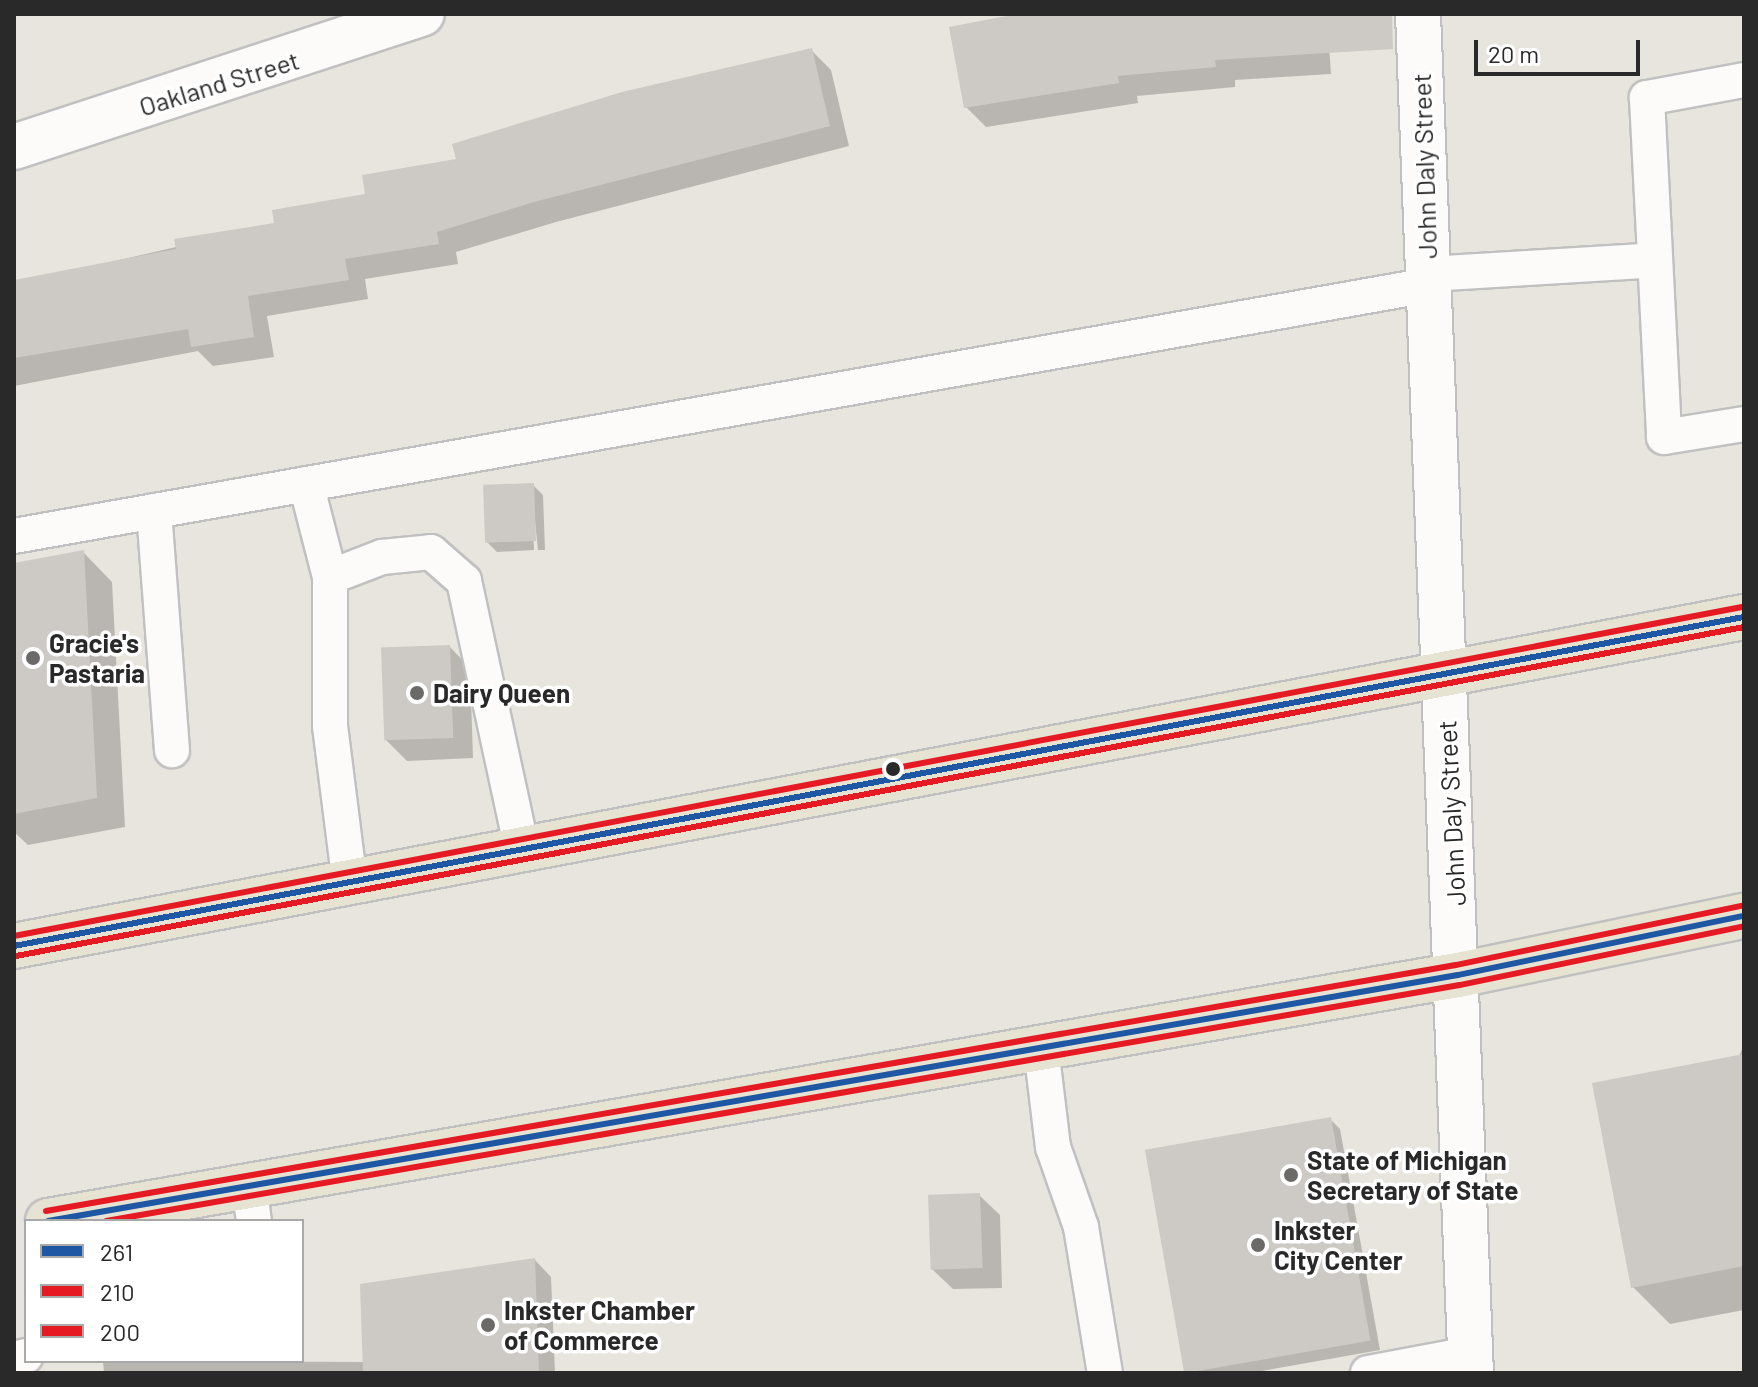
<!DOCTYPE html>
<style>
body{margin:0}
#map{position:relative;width:1758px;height:1387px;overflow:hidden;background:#e8e4de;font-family:Barlow,sans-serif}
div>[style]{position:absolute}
.shadow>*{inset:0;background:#0003}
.building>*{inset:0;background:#cdcac5;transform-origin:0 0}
.roads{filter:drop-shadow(2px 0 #c1c0c0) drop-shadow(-2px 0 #c1c0c0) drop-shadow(0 2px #c1c0c0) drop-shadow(0 -2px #c1c0c0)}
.service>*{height:34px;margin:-17px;padding:0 17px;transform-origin:17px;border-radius:17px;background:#fcfbfa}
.minor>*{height:44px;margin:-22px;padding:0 22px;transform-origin:22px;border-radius:22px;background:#fcfbfa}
.primary>*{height:44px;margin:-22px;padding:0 22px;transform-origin:22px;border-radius:22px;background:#e7e3d2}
.bus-1>*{height:6px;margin:-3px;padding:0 3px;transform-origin:3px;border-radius:3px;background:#1e57a3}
.bus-2>*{height:6px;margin:-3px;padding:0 3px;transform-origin:3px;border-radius:3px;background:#e51a23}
.bus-3>*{height:6px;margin:-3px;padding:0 3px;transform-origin:3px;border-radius:3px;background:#e51a23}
.dots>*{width:22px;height:22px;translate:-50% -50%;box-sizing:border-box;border:4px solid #fff;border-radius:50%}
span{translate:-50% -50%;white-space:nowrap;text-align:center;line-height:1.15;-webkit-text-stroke:7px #fff;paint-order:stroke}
.street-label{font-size:26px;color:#292929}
.poi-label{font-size:26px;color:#292929;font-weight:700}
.left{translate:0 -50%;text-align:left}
.frame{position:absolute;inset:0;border:16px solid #292929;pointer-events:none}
.legend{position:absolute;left:24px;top:1219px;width:280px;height:144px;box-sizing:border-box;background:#fff;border:2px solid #a9a9a9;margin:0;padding:10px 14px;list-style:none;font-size:24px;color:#292929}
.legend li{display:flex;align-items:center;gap:16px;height:40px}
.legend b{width:40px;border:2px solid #a9a9a9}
.scale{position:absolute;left:1474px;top:40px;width:166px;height:36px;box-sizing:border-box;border:4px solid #292929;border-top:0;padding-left:10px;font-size:24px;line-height:28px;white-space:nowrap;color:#292929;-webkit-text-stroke:6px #fff;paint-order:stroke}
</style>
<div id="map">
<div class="shadow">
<div style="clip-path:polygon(1044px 14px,1327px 14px,1331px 74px,1235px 80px,1235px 87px,1137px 96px,1138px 103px,986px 127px,966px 107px)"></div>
<div style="clip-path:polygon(811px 50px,831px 70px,849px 146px,556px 222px,456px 252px,458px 264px,365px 279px,368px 299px,267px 316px,274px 357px,213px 366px,198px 351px,14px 386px,14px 284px,277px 224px)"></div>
<div style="clip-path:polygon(533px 485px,543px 495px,545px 550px,538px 550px,532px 492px,534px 550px,497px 552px,487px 542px)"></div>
<div style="clip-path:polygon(83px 552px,112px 582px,125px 827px,28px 845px,14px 832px,14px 565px)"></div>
<div style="clip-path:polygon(450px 647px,470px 668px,473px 758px,407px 761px,386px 740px)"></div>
<div style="clip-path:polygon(1744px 1045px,1744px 1310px,1670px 1324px,1633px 1287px)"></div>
<div style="clip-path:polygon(1330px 1119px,1340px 1129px,1380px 1350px,1251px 1373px,1187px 1373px,1147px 1151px)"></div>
<div style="clip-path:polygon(979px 1195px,1000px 1215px,1002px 1288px,953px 1289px,932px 1269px)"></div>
<div style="clip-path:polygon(535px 1260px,551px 1277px,555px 1373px,104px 1373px,103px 1361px,365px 1362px)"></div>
</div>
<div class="building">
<div style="clip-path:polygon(1017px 14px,1392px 14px,1393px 49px,1215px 60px,1216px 67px,1118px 76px,1119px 83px,964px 108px,949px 27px)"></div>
<div style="clip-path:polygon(812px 48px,830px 126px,534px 202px,437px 232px,439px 244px,345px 259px,349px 280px,248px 296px,254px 337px,191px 347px,188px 329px,14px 358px,14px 280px,176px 249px,174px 239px,274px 223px,272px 210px,365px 194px,362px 175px,456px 159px,452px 144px,622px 92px)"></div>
<div style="left:534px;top:483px;width:58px;height:51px;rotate:88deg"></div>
<div style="clip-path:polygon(84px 550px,97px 798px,14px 814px,14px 563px)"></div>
<div style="left:450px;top:645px;width:93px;height:69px;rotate:88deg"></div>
<div style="clip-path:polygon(1744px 1054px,1744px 1266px,1631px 1288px,1592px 1083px)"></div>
<div style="left:1331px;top:1117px;width:227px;height:189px;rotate:80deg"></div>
<div style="left:980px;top:1193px;width:75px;height:52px;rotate:88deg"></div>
<div style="clip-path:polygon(535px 1258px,539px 1373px,363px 1373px,360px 1284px)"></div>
</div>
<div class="roads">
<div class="service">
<div style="left:1744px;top:80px;width:99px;rotate:169.5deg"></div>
<div style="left:1647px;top:98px;width:339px;rotate:87.1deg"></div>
<div style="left:1664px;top:437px;width:81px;rotate:-9.2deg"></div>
<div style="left:1429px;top:274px;width:226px;rotate:-3.5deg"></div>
<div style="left:306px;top:484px;width:96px;rotate:75.5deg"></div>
<div style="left:330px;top:577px;width:149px;rotate:90deg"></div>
<div style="left:330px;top:726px;width:160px;rotate:82.8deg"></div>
<div style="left:154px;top:511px;width:240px;rotate:85.7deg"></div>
<div style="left:14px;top:536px;width:1437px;rotate:-10.06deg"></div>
<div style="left:330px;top:577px;width:56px;rotate:-21deg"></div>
<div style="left:382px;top:557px;width:49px;rotate:-5.8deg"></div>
<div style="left:431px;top:552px;width:44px;rotate:41.3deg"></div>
<div style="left:464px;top:581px;width:278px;rotate:77.8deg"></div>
<div style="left:1041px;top:1048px;width:100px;rotate:83.1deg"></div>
<div style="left:1053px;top:1147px;width:85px;rotate:70.7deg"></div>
<div style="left:1081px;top:1227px;width:148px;rotate:80.7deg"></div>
<div style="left:249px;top:1186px;width:35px;rotate:82deg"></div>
<div style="left:14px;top:1359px;width:12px;rotate:-14deg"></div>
<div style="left:1368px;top:1373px;width:104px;rotate:-10.6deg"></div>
</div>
<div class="minor">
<div style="left:1418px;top:14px;width:1360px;rotate:87.77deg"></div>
<div style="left:14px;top:147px;width:429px;rotate:-18.1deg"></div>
</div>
<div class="primary">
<div style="left:14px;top:946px;width:1761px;rotate:-10.77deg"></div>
<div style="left:48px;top:1221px;width:1431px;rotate:-9.9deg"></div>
<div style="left:1458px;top:975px;width:292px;rotate:-11.7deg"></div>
</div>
</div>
<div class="bus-1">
<div style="left:14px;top:946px;width:1761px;rotate:-10.77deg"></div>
<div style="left:48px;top:1221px;width:1431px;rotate:-9.9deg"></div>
<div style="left:1458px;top:975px;width:292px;rotate:-11.7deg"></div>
</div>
<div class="bus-2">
<div style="left:16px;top:956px;width:1759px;rotate:-10.78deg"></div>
<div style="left:106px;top:1221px;width:1374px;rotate:-9.89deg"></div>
<div style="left:1460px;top:985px;width:290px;rotate:-11.7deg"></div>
</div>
<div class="bus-3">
<div style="left:14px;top:936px;width:1759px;rotate:-10.78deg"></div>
<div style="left:46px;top:1211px;width:1431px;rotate:-9.9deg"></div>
<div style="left:1456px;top:965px;width:292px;rotate:-11.7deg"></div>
</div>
<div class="dots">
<div style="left:33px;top:658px;background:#6c6a68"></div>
<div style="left:417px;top:693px;background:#6c6a68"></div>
<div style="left:893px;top:769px;background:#292929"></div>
<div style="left:1291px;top:1175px;background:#6c6a68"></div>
<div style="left:1258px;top:1245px;background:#6c6a68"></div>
<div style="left:488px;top:1325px;background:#6c6a68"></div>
</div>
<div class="street-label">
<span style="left:219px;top:83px;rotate:-17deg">Oakland Street</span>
<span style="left:1424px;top:166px;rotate:-92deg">John Daly Street</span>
<span style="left:1451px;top:813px;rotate:-93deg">John Daly Street</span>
</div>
<div class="poi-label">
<span class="left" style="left:49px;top:658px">Gracie's<br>Pastaria</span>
<span class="left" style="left:433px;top:693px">Dairy Queen</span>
<span class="left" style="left:1307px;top:1175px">State of Michigan<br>Secretary of State</span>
<span class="left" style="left:1274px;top:1245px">Inkster<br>City Center</span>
<span class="left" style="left:504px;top:1325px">Inkster Chamber<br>of Commerce</span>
</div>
<div class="frame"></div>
<ul class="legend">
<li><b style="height:10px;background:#1e57a3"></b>261</li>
<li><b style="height:10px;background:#e51a23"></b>210</li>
<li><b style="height:10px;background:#e51a23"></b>200</li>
</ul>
<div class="scale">20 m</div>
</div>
